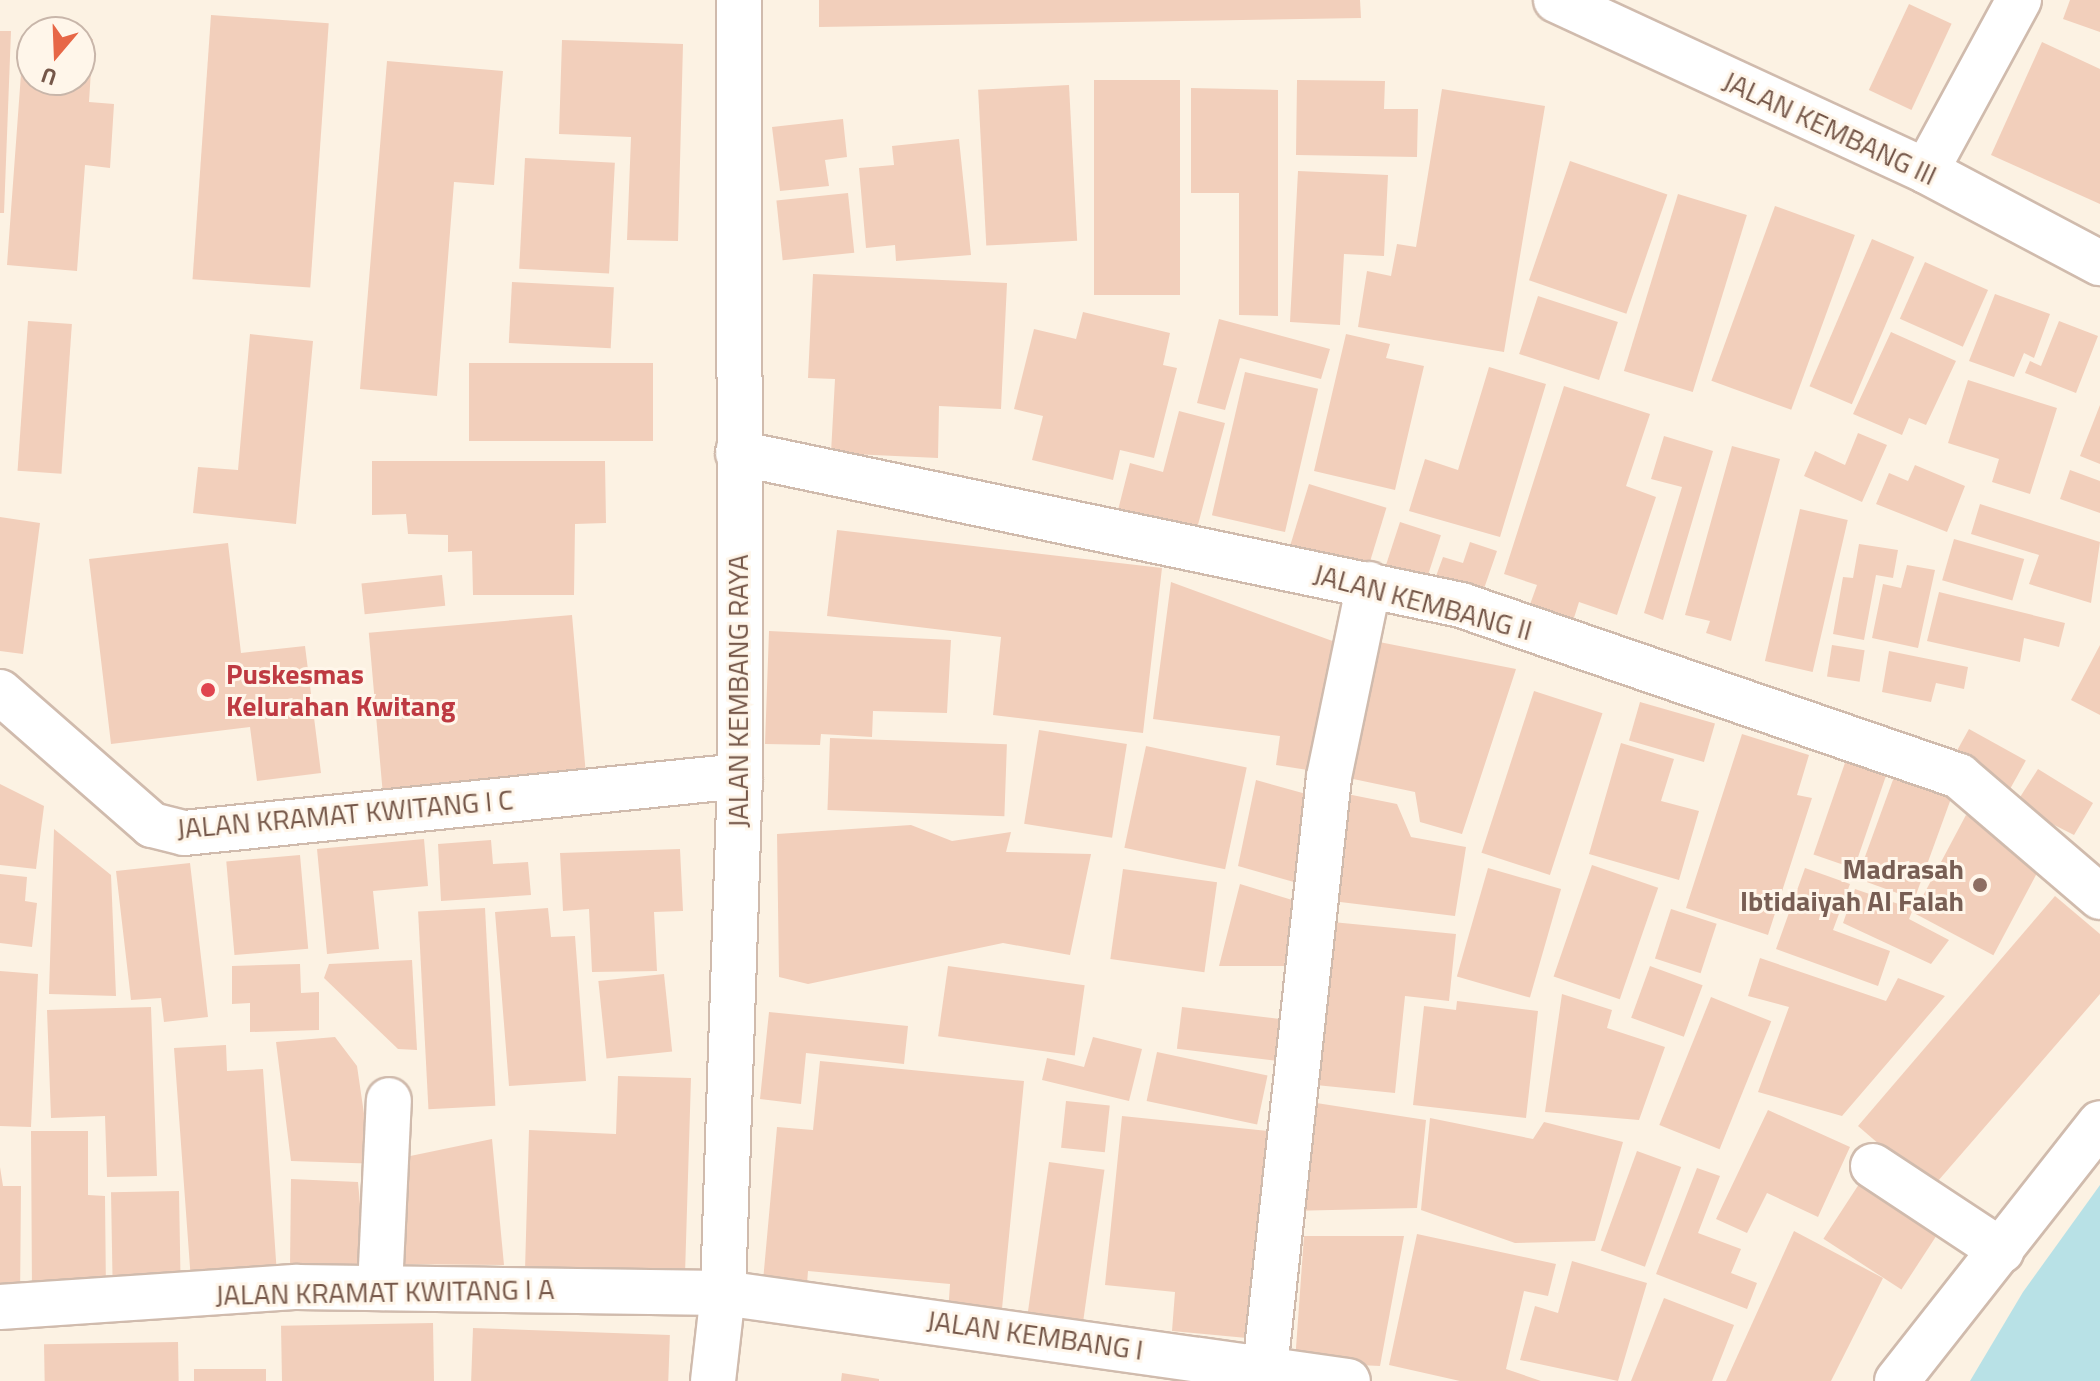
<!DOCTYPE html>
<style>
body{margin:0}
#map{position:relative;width:2100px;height:1381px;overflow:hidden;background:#fcf2e3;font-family:"Titillium Web",sans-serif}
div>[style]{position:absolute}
.water>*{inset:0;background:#b8e1e6}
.building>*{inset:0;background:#f2cfbb;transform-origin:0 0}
.roads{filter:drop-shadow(2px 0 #d0bbad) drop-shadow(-2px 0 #d0bbad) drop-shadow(0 2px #d0bbad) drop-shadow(0 -2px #d0bbad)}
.minor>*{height:44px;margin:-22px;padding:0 22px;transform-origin:22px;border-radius:22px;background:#fff}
.dots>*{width:22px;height:22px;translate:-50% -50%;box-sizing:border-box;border:4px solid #fff6ea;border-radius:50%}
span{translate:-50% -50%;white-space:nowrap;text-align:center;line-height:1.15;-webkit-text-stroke:6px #fff6ea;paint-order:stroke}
.street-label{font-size:28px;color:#755749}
.health-label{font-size:28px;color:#be3a42;font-weight:700}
.left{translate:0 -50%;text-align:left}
.education-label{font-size:28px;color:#785e54;font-weight:700}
.right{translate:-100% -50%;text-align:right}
.north{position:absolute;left:16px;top:16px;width:80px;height:80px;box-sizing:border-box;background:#fff6ea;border:2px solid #c8b6aa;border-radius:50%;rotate:199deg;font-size:22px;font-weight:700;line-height:32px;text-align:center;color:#755749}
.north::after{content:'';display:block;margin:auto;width:28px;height:36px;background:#e76747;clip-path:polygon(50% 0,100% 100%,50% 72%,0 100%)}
</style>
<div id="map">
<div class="water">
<div style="clip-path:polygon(2100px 1185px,2100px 1381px,1970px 1381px,2023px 1292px)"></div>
</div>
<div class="building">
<div style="clip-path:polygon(819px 0,1360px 0,1361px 18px,819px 27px)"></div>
<div style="clip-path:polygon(2070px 0,2100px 0,2100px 32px,2063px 19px)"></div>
<div style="left:1909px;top:4px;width:47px;height:95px;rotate:25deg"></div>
<div style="left:211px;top:15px;width:118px;height:265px;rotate:4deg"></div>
<div style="clip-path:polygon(0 31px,11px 31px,4px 213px,0 213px)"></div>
<div style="clip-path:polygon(24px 33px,32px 34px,32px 80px,80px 80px,80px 38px,93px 39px,89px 102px,114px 104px,110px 168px,85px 165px,77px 271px,7px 265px)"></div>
<div style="clip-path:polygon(562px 40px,683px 44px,678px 241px,627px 240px,631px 137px,559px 134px)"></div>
<div style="clip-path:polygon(2042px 42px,2100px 69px,2100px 204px,1991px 155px)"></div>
<div style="clip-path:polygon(387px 61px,503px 71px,494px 185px,454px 182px,437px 396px,360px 389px)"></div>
<div style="left:1094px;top:80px;width:86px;height:215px"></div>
<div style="clip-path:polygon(1297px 80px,1385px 81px,1384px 109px,1418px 109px,1417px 157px,1296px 155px)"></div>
<div style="left:1069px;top:85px;width:156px;height:91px;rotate:87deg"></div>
<div style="clip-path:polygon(1191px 88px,1278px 90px,1278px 316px,1239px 315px,1239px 193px,1191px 193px)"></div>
<div style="clip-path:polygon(1442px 89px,1545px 106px,1504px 352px,1358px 327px,1367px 271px,1391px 276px,1397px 244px,1416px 247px)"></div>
<div style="clip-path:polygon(843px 119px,847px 157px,825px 160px,829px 186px,780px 191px,772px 127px)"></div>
<div style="clip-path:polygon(959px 139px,971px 255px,896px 261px,895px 245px,866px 248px,859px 168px,894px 165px,892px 146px)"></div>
<div style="left:525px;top:158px;width:90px;height:111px;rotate:3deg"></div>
<div style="left:1570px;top:161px;width:103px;height:126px;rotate:19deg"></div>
<div style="clip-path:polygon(1298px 171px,1388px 175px,1384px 256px,1344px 254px,1340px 325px,1290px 322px)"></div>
<div style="left:848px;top:193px;width:60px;height:72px;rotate:84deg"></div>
<div style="left:1678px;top:194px;width:72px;height:185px;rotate:17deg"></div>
<div style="left:1775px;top:206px;width:85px;height:186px;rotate:20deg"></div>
<div style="left:1872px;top:239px;width:46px;height:160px;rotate:23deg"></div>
<div style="left:1925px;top:262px;width:69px;height:62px;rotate:24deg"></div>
<div style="clip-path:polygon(813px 274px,1007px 283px,1001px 409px,939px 406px,938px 458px,831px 453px,835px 379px,808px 378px)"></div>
<div style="left:512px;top:282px;width:102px;height:61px;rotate:3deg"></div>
<div style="clip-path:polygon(1995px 294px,2050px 314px,2034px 358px,2024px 353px,2014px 377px,1969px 361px)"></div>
<div style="left:1538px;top:296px;width:84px;height:61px;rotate:18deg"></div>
<div style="clip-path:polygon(1083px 312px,1170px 333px,1163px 365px,1177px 368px,1154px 458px,1120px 450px,1113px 480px,1032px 460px,1043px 416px,1014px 409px,1034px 329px,1076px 339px)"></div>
<div style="clip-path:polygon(1219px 319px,1330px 349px,1321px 379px,1240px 358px,1225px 410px,1197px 403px)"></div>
<div style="left:28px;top:321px;width:44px;height:150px;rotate:4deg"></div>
<div style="clip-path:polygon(2059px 321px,2098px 336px,2076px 393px,2025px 373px,2030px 361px,2041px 366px)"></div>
<div style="clip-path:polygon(1891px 332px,1956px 361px,1926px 425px,1909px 418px,1902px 435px,1853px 414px)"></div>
<div style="clip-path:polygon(250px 334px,313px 341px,296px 524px,193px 513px,198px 467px,238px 470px)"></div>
<div style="clip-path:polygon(1346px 334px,1390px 344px,1386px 358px,1424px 366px,1395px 490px,1314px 471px)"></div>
<div style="left:469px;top:363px;width:184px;height:78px"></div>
<div style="clip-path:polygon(1489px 367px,1546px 384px,1500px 537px,1409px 511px,1425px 459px,1458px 470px)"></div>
<div style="left:1245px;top:372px;width:75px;height:147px;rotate:13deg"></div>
<div style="clip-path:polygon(1968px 380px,2057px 408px,2030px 494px,1992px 482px,1999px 459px,1948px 443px)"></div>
<div style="clip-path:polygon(1564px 386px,1650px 414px,1626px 486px,1656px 497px,1617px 615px,1579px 602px,1567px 640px,1523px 624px,1537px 585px,1504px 574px)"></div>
<div style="clip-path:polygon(2100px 405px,2100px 464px,2080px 456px)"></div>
<div style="clip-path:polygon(1179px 411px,1225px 423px,1195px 536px,1117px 514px,1130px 463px,1163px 472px)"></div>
<div style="clip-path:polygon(1858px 433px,1887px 445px,1862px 502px,1804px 476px,1815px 451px,1845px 465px)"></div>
<div style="clip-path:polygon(1664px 436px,1713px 451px,1663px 620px,1644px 613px,1682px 487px,1651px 479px)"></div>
<div style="clip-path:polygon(1732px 446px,1780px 459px,1731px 641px,1706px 633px,1710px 621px,1685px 615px)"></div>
<div style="clip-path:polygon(372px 461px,605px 461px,606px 523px,575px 524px,574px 595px,473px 595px,472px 551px,448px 552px,448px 535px,408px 534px,406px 514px,372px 515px)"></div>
<div style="clip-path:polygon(1915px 465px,1965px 486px,1947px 532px,1876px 504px,1889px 473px,1908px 481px)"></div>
<div style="clip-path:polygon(2070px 470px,2100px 481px,2100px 513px,2060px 499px)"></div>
<div style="left:1309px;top:484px;width:81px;height:69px;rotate:17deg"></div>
<div style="clip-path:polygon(1980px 504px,2100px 542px,2091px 603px,2029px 584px,2039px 555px,1971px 534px)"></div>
<div style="left:1800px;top:509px;width:49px;height:156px;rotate:13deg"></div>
<div style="clip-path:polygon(0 517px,40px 523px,23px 654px,0 651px)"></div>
<div style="left:1400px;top:522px;width:43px;height:64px;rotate:18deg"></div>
<div style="clip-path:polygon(837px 530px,1162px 568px,1143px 733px,993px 715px,1001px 637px,827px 616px)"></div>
<div style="left:1954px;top:539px;width:73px;height:43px;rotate:16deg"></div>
<div style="clip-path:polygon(1470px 542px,1497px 551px,1478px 606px,1431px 590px,1443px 557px,1463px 563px)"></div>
<div style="clip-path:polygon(228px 543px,241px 653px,305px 646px,321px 773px,257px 781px,250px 727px,111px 744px,89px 559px)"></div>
<div style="clip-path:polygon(1859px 544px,1898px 550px,1893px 578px,1876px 575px,1864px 640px,1833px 634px,1843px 577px,1853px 578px)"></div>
<div style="clip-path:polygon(1907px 565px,1935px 570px,1918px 648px,1872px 638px,1883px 584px,1901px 588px)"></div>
<div style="left:442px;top:575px;width:31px;height:81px;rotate:84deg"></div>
<div style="clip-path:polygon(1171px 582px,1338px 643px,1314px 771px,1276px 765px,1280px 736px,1153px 719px)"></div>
<div style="clip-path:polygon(1939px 592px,2065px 623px,2059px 647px,2024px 638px,2020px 662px,1927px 641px)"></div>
<div style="left:572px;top:615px;width:160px;height:204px;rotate:85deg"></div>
<div style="clip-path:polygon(769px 631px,951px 640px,947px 713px,873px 711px,872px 737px,821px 734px,820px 745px,765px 744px)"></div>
<div style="clip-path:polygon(1364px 639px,1516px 669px,1462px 834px,1420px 822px,1415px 792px,1339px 776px)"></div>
<div style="left:1832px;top:645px;width:33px;height:32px;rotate:9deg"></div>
<div style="clip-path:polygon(2100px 645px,2100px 715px,2071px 700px)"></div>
<div style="clip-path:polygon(1889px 651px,1968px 667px,1964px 689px,1936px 683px,1931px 702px,1882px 692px)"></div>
<div style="left:1534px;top:691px;width:72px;height:170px;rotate:18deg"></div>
<div style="left:1640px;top:702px;width:78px;height:40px;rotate:16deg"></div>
<div style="left:1969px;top:729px;width:65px;height:39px;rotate:29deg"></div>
<div style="left:1039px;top:730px;width:89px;height:95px;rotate:9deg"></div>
<div style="clip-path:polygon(1742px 734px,1809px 755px,1797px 795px,1812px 798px,1768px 935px,1686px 908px)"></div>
<div style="left:830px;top:738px;width:177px;height:72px;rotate:2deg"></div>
<div style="clip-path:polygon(1621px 743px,1674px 759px,1661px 801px,1699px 811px,1679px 880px,1589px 854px)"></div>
<div style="left:1146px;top:746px;width:103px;height:104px;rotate:12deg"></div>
<div style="left:1847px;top:757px;width:43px;height:103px;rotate:19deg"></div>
<div style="clip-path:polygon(2038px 769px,2093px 803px,2074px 835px,2015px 805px)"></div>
<div style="left:1894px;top:777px;width:61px;height:108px;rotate:20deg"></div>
<div style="clip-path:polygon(1256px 780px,1317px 797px,1308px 886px,1238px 866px)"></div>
<div style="clip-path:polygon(0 784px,44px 806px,36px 869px,0 865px)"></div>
<div style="clip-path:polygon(1342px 793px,1397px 804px,1411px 837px,1466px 847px,1455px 916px,1332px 901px)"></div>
<div style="left:1966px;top:815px;width:90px;height:111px;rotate:28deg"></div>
<div style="clip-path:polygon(911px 825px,952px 841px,1011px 832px,1006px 852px,1091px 854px,1070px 955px,1003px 943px,808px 984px,779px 977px,777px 834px)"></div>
<div style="clip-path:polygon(54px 829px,111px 875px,116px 996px,49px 994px)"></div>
<div style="clip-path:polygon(424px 839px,428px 886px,373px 891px,379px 949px,327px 954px,317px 849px)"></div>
<div style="clip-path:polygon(491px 840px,493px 864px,528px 862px,531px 895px,441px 901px,438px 844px)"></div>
<div style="clip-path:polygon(680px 849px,683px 911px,654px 912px,657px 971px,592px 972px,589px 909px,563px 911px,560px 853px)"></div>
<div style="left:300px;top:855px;width:94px;height:74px;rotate:85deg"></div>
<div style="clip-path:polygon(190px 863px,208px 1017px,164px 1022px,161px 998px,131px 1000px,116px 871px)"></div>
<div style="left:1592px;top:865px;width:70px;height:118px;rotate:19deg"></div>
<div style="left:1488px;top:868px;width:76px;height:113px;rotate:16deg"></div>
<div style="clip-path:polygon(1805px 868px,1850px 884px,1833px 930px,1890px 951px,1878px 986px,1776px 949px)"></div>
<div style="left:1123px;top:869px;width:95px;height:91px;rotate:8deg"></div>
<div style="clip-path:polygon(0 874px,27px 877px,25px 901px,37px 903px,32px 947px,0 943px)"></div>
<div style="clip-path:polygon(1240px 884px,1312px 906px,1290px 938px,1284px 966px,1219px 966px)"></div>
<div style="clip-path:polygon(1855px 889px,1913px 909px,1909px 919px,1949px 940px,1931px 964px,1843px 923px)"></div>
<div style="clip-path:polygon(2055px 896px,2100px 934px,2100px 994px,1931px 1189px,1858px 1126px)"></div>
<div style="left:485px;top:908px;width:198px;height:67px;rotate:87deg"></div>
<div style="clip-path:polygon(548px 908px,551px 937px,575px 936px,586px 1081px,509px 1086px,495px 912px)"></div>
<div style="left:1671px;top:909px;width:48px;height:52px;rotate:18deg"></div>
<div style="clip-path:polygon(1322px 921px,1456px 934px,1449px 1001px,1405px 996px,1395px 1093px,1306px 1084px)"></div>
<div style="clip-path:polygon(1760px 958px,1886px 1001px,1898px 978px,1945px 996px,1842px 1116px,1758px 1092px,1789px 1007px,1748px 996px)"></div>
<div style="clip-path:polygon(412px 960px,417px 1050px,398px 1049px,324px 978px,329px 964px)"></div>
<div style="clip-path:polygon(300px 964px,301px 993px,319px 992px,319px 1030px,250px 1032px,250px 1003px,232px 1004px,232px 966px)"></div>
<div style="left:948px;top:966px;width:138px;height:71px;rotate:8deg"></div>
<div style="left:1650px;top:966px;width:56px;height:55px;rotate:20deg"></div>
<div style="clip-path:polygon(0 971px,38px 974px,31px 1127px,0 1126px)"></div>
<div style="left:664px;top:974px;width:78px;height:66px;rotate:84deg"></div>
<div style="clip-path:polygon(1562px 994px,1612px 1010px,1607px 1028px,1665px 1047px,1639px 1120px,1545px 1112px)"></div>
<div style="left:1711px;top:997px;width:65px;height:138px;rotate:22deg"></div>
<div style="clip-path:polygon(1457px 1001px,1538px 1011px,1526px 1118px,1413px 1105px,1424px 1006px,1456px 1010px)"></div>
<div style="clip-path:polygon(151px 1007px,157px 1176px,107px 1177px,105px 1116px,51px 1118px,47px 1010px)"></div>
<div style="left:1182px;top:1007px;width:113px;height:42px;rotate:7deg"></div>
<div style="clip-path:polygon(769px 1012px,908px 1026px,904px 1064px,806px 1053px,801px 1104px,760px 1099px)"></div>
<div style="clip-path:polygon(335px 1037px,357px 1066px,368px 1141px,382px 1164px,291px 1161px,276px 1042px)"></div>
<div style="clip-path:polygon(1093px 1037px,1142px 1049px,1129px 1101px,1042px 1080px,1047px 1058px,1084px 1067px)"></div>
<div style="clip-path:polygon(226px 1045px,227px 1071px,263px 1069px,277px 1275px,191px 1281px,174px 1048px)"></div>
<div style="left:1157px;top:1052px;width:113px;height:50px;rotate:12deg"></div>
<div style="clip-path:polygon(820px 1061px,1024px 1081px,1001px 1319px,948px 1314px,950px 1284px,808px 1271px,806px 1297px,762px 1292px,777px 1127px,813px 1130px)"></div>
<div style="clip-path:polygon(618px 1076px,691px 1078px,685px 1275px,525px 1270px,529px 1130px,616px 1134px)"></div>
<div style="clip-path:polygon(1297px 1100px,1426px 1120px,1417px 1208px,1289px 1211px)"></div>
<div style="left:1066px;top:1101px;width:44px;height:47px;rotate:6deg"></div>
<div style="clip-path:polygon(1768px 1110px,1850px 1147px,1818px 1217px,1767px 1193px,1747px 1233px,1716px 1219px)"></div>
<div style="clip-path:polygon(1122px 1116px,1268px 1131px,1247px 1338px,1172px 1331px,1175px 1292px,1105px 1285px)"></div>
<div style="clip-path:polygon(1430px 1118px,1533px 1139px,1544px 1122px,1623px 1142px,1595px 1241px,1515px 1243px,1421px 1210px)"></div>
<div style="clip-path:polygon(31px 1131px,88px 1131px,88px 1195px,105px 1196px,106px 1294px,32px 1293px)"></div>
<div style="clip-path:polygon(492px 1139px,504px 1265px,389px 1264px,391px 1160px)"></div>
<div style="left:1637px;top:1151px;width:47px;height:106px;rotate:20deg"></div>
<div style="left:1049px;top:1162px;width:56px;height:152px;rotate:8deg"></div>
<div style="clip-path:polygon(0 1167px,3px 1186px,21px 1186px,20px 1304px,0 1303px)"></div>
<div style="clip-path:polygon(1697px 1168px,1720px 1176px,1698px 1233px,1741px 1249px,1731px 1273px,1757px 1283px,1747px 1309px,1656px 1274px)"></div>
<div style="clip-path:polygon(291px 1179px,358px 1182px,366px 1269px,290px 1267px)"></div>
<div style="left:1861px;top:1181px;width:93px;height:69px;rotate:33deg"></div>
<div style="left:179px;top:1191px;width:87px;height:68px;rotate:89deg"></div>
<div style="clip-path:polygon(1794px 1231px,1883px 1278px,1831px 1381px,1726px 1381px)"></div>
<div style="clip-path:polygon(1417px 1234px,1556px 1264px,1548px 1296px,1524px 1291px,1506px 1369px,1541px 1381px,1460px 1381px,1389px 1365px)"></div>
<div style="clip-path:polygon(1304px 1236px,1404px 1236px,1380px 1366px,1295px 1362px)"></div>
<div style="clip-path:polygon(1572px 1261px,1647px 1283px,1618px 1381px,1520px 1360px,1535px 1306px,1558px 1313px)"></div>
<div style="clip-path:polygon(1664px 1298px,1734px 1325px,1712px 1381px,1631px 1381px)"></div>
<div style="left:433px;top:1323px;width:58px;height:152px;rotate:89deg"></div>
<div style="left:473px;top:1328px;width:197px;height:53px;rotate:2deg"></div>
<div style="left:178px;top:1342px;width:39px;height:134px;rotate:89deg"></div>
<div style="left:266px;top:1369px;width:12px;height:72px;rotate:90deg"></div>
<div style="clip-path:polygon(842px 1373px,879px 1379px,879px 1381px,841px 1381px)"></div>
</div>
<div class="roads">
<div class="minor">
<div style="left:1556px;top:0;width:408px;rotate:24.8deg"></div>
<div style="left:1926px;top:171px;width:197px;rotate:27.9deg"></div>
<div style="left:1926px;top:171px;width:195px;rotate:-61.5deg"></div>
<div style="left:738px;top:453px;width:739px;rotate:11.87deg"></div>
<div style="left:1461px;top:605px;width:527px;rotate:18.95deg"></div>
<div style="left:1959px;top:776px;width:186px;rotate:40.6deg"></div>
<div style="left:0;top:692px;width:202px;rotate:41.2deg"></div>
<div style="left:152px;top:825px;width:33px;rotate:14deg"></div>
<div style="left:184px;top:833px;width:559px;rotate:-5.85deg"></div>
<div style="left:1873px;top:1166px;width:154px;rotate:33.4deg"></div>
<div style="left:380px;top:1288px;width:188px;rotate:-87.3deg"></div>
<div style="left:0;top:1307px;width:298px;rotate:-3.9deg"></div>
<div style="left:297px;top:1287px;width:426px;rotate:0.8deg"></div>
<div style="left:723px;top:1293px;width:631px;rotate:8.01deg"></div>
<div style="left:1265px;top:1368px;width:594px;rotate:-83.82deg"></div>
<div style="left:1329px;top:777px;width:197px;rotate:-78.3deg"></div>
<div style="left:713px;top:1381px;width:89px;rotate:-83.5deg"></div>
<div style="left:723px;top:1293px;width:517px;rotate:-88.12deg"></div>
<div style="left:740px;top:776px;width:776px;rotate:-90.07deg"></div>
<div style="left:1897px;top:1381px;width:328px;rotate:-51.8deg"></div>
</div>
</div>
<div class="dots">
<div style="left:208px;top:690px;background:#e0444e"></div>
<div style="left:1980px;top:885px;background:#8d6e63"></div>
</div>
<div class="street-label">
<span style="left:1830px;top:128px;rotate:25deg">JALAN KEMBANG III</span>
<span style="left:1423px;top:602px;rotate:15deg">JALAN KEMBANG II</span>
<span style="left:738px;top:691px;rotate:-90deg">JALAN KEMBANG RAYA</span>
<span style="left:345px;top:814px;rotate:-5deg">JALAN KRAMAT KWITANG I C</span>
<span style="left:385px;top:1292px;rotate:-1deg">JALAN KRAMAT KWITANG I A</span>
<span style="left:1035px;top:1335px;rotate:8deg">JALAN KEMBANG I</span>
</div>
<div class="health-label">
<span class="left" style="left:226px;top:690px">Puskesmas<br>Kelurahan Kwitang</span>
</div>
<div class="education-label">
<span class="right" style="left:1964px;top:885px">Madrasah<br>Ibtidaiyah Al Falah</span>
</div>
<div class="north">U</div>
</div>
